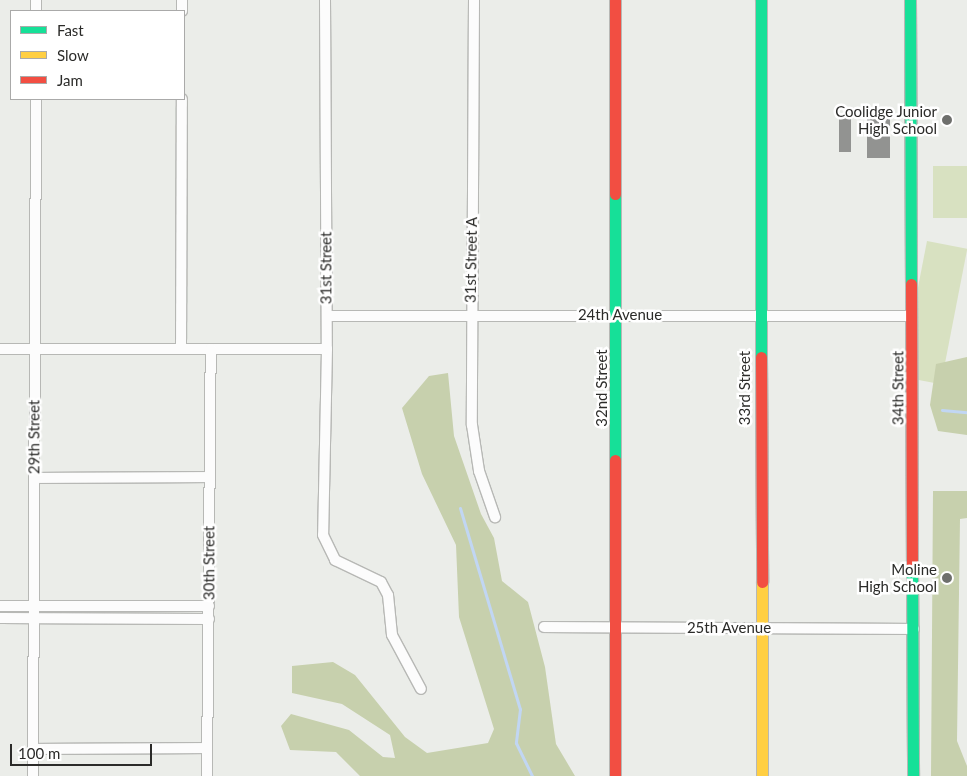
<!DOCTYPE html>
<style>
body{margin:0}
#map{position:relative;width:967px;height:776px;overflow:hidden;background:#ebede9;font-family:Lato,sans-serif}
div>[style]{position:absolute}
.green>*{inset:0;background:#d8e1c1;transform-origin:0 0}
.forest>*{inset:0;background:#c7d0ad}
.stream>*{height:3px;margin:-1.5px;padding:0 1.5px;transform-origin:1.5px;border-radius:1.5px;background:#c1d6f3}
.building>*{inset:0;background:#929391;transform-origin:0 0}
.roads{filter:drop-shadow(1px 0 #b7b8b5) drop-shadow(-1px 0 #b7b8b5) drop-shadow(0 1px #b7b8b5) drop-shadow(0 -1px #b7b8b5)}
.street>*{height:10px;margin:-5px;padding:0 5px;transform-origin:5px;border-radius:5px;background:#fcfcfc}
.fast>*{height:11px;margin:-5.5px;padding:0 5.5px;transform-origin:5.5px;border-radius:5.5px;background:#16e098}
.slow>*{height:11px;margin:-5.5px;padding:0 5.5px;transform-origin:5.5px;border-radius:5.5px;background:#ffcf43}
.jam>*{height:11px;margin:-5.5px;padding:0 5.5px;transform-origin:5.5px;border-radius:5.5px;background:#f24e42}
.dots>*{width:14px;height:14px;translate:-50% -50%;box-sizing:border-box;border:2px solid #fff;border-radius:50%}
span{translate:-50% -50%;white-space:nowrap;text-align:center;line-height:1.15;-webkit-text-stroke:5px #fff;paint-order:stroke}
.poi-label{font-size:15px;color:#2b2b29}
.right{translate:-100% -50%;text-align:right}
.street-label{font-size:15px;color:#2b2b29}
.legend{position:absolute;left:10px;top:10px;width:175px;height:90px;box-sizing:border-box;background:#fff;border:1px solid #aaaaa9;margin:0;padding:6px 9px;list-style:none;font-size:15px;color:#2b2b29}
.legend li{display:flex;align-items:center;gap:10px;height:25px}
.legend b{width:25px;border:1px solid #aaaaa9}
.scale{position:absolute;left:10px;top:744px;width:142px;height:22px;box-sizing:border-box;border:2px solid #2b2b29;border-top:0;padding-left:6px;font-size:15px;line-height:18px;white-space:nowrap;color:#2b2b29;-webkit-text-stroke:4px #fff;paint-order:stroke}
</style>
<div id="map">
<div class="green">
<div style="left:967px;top:166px;width:52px;height:34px;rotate:90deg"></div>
<div style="left:927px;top:241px;width:41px;height:138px;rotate:11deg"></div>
</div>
<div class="forest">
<div style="clip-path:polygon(967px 357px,967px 435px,938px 431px,930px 405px,936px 364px)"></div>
<div style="clip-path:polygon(448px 373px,454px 436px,481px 514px,494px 538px,502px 581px,528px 602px,545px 667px,556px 744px,575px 776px,360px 776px,336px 752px,290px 750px,281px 726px,291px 714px,349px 730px,383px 757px,395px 758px,390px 735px,342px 704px,292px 693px,292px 666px,333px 662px,355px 675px,405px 737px,427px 753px,488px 743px,494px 729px,459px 617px,456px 545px,422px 474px,402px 408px,429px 376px)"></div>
<div style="clip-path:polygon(933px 491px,967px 491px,967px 518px,960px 519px,957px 741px,967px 766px,967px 776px,931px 776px)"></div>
</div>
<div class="stream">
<div style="left:942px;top:410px;width:25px;rotate:5deg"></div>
<div style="left:460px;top:508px;width:210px;rotate:73.4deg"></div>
<div style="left:520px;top:709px;width:34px;rotate:97deg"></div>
<div style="left:516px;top:743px;width:37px;rotate:64deg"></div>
</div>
<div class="building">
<div style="left:839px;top:117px;width:12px;height:35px"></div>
<div style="left:867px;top:117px;width:23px;height:41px"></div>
</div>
<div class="roads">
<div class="street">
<div style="left:325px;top:0;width:349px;rotate:89.7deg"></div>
<div style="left:327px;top:349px;width:186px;rotate:91.2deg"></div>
<div style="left:323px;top:535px;width:28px;rotate:64deg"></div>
<div style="left:335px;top:560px;width:51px;rotate:25.6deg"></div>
<div style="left:381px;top:582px;width:15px;rotate:62deg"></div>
<div style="left:388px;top:595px;width:40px;rotate:84.3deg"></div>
<div style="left:392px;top:635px;width:61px;rotate:61.8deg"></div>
<div style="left:474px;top:0;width:425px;rotate:90.3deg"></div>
<div style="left:472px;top:425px;width:47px;rotate:81.3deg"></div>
<div style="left:479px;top:471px;width:49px;rotate:70.8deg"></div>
<div style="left:36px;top:11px;width:11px;rotate:-90deg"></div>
<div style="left:182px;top:11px;width:11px;rotate:-90deg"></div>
<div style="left:327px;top:316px;width:585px"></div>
<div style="left:0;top:349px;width:327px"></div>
<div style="left:181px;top:349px;width:250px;rotate:-89.8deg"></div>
<div style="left:34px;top:478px;width:176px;rotate:-0.3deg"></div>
<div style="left:0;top:606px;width:209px"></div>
<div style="left:0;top:618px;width:209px;rotate:0.3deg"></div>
<div style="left:544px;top:627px;width:370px;rotate:0.3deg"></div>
<div style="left:33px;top:749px;width:174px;rotate:-0.3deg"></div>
<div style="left:33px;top:776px;width:677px;rotate:-89.75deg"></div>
<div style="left:207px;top:776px;width:427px;rotate:-89.5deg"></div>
</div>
<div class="fast">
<div style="left:761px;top:0;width:357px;rotate:90deg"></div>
<div style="left:910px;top:0;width:284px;rotate:89.8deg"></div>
<div style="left:615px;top:194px;width:266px;rotate:90deg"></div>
<div style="left:912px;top:568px;width:208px;rotate:89.7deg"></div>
</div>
<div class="slow">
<div style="left:762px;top:582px;width:194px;rotate:90deg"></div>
</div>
<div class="jam">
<div style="left:615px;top:0;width:194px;rotate:90deg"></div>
<div style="left:911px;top:284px;width:284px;rotate:89.8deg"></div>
<div style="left:761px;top:357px;width:225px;rotate:89.7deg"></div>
<div style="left:615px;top:460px;width:316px;rotate:90deg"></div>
</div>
</div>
<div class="dots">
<div style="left:947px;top:120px;background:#6e6f6c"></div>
<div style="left:947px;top:578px;background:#6e6f6c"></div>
</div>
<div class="poi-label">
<span class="right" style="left:937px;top:120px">Coolidge Junior<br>High School</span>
<span class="right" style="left:937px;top:578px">Moline<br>High School</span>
</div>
<div class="street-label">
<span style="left:471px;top:260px;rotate:-89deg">31st Street A</span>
<span style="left:326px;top:268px;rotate:-90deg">31st Street</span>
<span style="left:620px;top:315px">24th Avenue</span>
<span style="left:602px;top:388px;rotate:-90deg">32nd Street</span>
<span style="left:745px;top:388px;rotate:-90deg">33rd Street</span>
<span style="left:898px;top:388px;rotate:-90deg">34th Street</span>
<span style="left:34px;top:437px;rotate:-90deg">29th Street</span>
<span style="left:209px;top:563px;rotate:-90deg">30th Street</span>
<span style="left:729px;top:628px">25th Avenue</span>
</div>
<ul class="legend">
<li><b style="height:6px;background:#16e098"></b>Fast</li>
<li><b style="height:6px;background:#ffcf43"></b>Slow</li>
<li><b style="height:6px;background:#f24e42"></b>Jam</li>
</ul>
<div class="scale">100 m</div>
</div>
